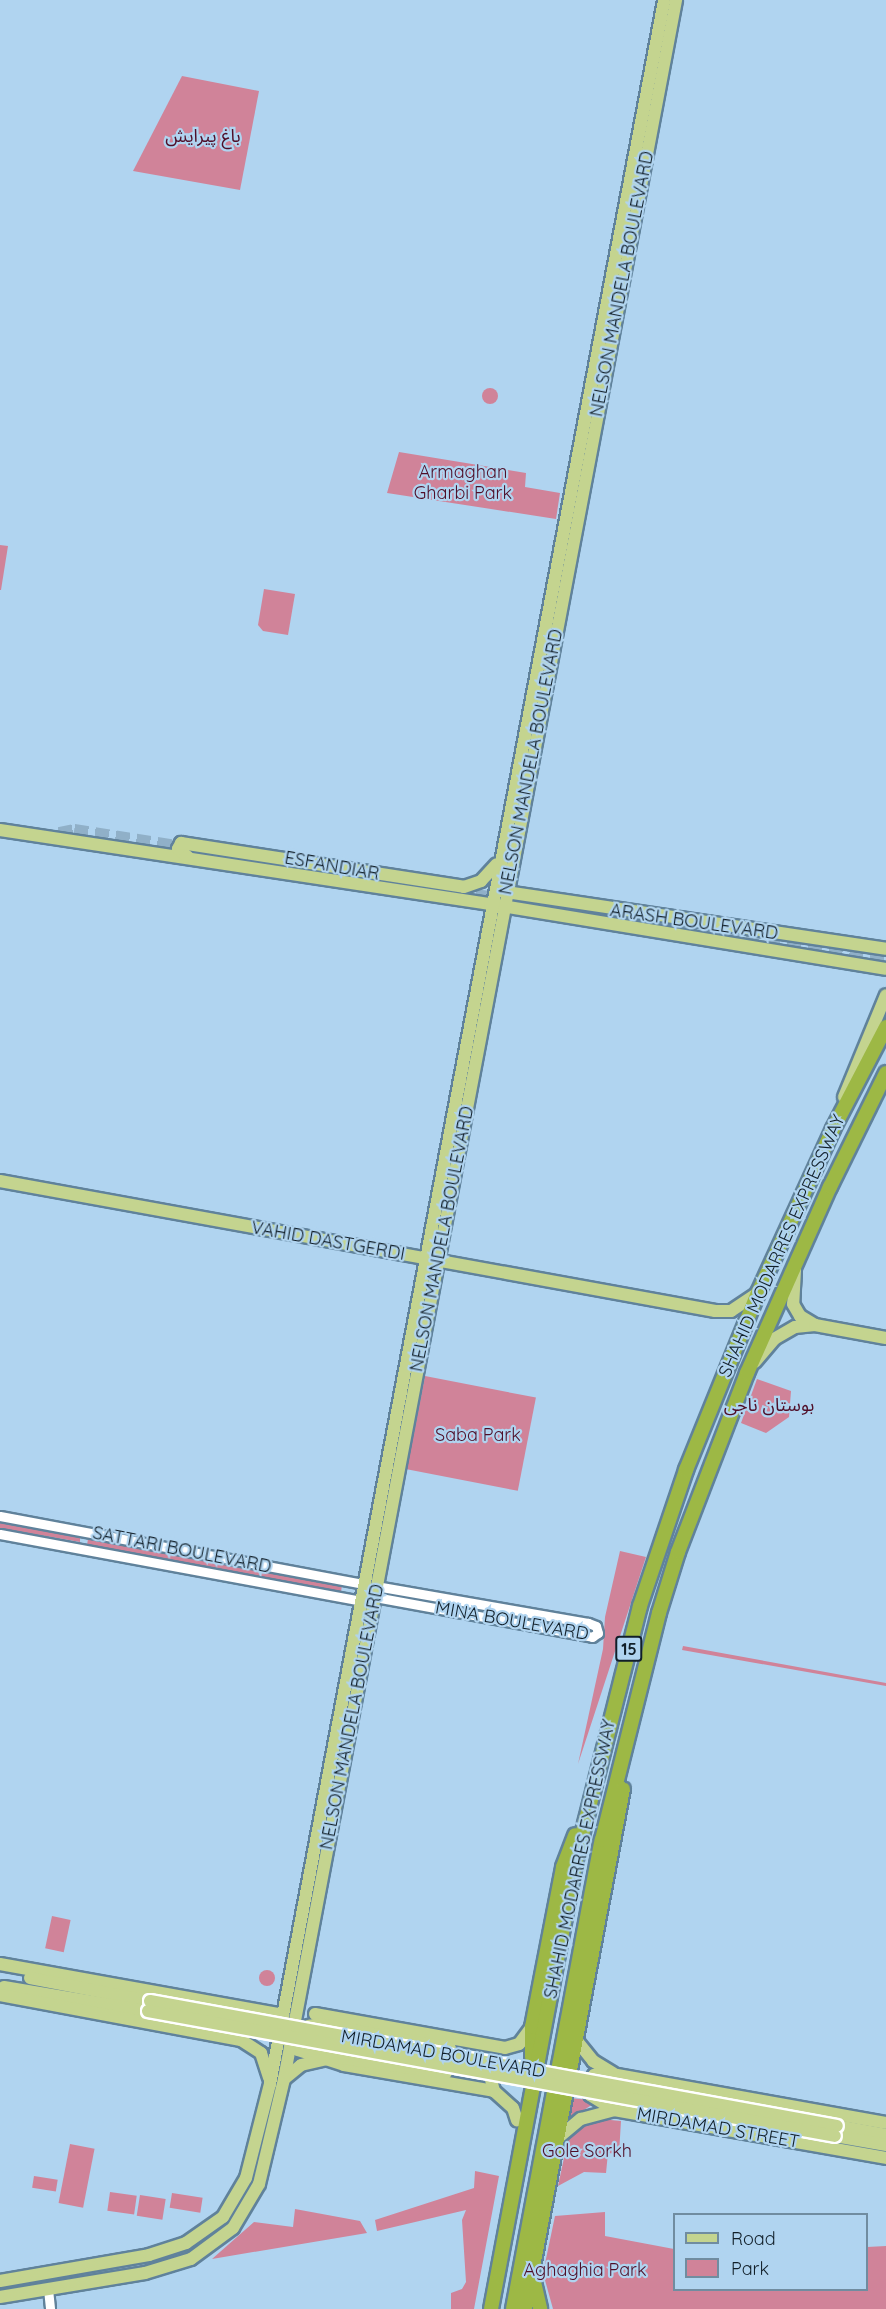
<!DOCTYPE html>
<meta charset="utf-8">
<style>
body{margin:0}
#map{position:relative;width:886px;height:2309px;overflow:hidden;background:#b0d4f0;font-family:Quicksand,"Noto Sans Arabic",sans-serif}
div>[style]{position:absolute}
.green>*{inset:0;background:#d08399;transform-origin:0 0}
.round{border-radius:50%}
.highway-tunnel>*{height:14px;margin-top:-7px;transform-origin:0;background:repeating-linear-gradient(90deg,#90b0c8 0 14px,transparent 0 21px)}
.roads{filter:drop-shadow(2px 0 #60829b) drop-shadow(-2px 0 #60829b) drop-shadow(0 2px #60829b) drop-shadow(0 -2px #60829b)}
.minor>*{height:9px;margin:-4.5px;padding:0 4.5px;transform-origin:4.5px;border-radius:4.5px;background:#fff}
.major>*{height:12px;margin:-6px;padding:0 6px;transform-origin:6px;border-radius:6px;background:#c4d48f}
.highway>*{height:14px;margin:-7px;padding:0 7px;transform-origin:7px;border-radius:7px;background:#9db845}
.bridges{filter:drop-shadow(2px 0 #fff) drop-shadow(-2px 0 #fff) drop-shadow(0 2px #fff) drop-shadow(0 -2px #fff)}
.major-bridge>*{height:12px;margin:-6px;padding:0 6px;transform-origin:6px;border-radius:6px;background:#c4d48f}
span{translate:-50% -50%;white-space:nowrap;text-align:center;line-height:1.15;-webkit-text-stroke:4.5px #b0d4f0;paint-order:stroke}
.shield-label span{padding:2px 4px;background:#b0d4f0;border:2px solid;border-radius:4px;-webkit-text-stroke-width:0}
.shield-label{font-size:16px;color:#111f29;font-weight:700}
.park-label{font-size:18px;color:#4f0e28}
.street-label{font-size:18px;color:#111f29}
.legend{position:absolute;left:673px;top:2213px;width:195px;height:78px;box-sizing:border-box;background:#b0d4f0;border:2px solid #708ca0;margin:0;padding:8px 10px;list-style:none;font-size:18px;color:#111f29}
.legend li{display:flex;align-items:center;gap:12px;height:30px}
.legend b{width:30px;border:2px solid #708ca0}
</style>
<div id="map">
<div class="green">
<div style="clip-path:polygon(182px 76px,259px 91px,240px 190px,133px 171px)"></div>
<div class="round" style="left:482px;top:388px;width:16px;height:16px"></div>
<div style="clip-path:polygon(399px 452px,526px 473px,525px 487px,560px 493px,556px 519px,387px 493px)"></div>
<div style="clip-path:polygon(0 545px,8px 546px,1px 590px,0 590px)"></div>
<div style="clip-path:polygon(264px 589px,295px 594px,288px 635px,263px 631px,258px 625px)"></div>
<div style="left:425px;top:1376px;width:113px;height:95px;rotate:11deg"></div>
<div style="clip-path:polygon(757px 1379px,791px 1391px,789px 1417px,766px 1433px,741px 1423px)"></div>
<div style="clip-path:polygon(0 1523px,80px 1538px,80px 1542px,0 1528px)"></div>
<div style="clip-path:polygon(88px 1539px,342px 1585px,341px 1592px,87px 1545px)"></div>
<div style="clip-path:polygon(620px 1551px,646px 1557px,578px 1764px,603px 1649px,605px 1617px)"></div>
<div style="clip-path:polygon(683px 1646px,886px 1683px,886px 1686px,682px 1650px)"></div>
<div style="left:52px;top:1916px;width:19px;height:33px;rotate:12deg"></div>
<div class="round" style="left:259px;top:1970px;width:16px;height:16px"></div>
<div style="clip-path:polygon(569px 2098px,592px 2100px,593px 2104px,566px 2122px)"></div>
<div style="clip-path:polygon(600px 2119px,621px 2121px,619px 2154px,608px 2153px,606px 2173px,584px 2172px,558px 2186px,568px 2139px,585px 2123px)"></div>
<div style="left:70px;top:2144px;width:25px;height:60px;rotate:11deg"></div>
<div style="clip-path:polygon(475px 2171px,499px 2176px,474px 2309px,451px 2309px,451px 2293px,462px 2289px,466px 2282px,462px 2220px,466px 2210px,377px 2231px,375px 2220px,474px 2188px)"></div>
<div style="left:34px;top:2176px;width:24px;height:12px;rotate:9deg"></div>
<div style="left:110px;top:2192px;width:27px;height:19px;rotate:8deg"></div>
<div style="left:172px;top:2193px;width:31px;height:15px;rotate:9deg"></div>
<div style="left:140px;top:2195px;width:26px;height:21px;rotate:9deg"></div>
<div style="clip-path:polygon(295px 2209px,360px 2221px,367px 2233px,212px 2259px,254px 2222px,293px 2227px)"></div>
<div style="clip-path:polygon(605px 2212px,605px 2236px,674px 2249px,674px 2290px,866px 2290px,867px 2247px,886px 2246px,886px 2309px,553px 2309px,543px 2273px,555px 2216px)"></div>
</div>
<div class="highway-tunnel">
<div style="left:59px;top:834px;width:15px;rotate:-11deg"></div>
<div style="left:74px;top:831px;width:116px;rotate:8.9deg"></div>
<div style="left:455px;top:893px;width:436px;rotate:8.3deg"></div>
</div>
<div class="roads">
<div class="minor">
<div style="left:0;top:1516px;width:369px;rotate:10.6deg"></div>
<div style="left:0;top:1534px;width:366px;rotate:10.5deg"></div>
<div style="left:375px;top:1597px;width:221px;rotate:10.4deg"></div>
<div style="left:592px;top:1637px;width:7px;rotate:-34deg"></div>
<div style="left:598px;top:1633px;width:7px;rotate:-106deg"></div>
<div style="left:596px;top:1626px;width:9px;rotate:-159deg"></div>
<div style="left:588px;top:1623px;width:214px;rotate:-170.1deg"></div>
<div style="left:48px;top:2289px;width:20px;rotate:84deg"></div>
</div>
<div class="major">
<div style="left:0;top:830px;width:496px;rotate:8.6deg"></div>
<div style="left:490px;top:904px;width:401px;rotate:9.3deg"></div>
<div style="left:188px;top:857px;width:13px;rotate:-141deg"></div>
<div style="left:178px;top:849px;width:7px;rotate:-63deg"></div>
<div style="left:181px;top:843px;width:286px;rotate:8.8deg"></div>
<div style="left:464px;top:887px;width:18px;rotate:-19deg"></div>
<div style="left:481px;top:881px;width:23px;rotate:-47deg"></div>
<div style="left:506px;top:892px;width:384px;rotate:8.5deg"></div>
<div style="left:844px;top:1097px;width:110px;rotate:-67.6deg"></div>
<div style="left:0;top:1181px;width:727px;rotate:10.3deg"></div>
<div style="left:715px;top:1311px;width:16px"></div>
<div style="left:731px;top:1311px;width:32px;rotate:-34deg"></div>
<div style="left:795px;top:1270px;width:34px;rotate:93deg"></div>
<div style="left:793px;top:1304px;width:14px;rotate:60deg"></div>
<div style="left:800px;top:1316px;width:17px;rotate:31deg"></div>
<div style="left:755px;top:1362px;width:30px;rotate:-50deg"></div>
<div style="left:774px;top:1339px;width:24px;rotate:-30deg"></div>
<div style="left:795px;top:1327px;width:20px;rotate:-6deg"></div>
<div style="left:815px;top:1325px;width:72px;rotate:10.4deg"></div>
<div style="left:0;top:1964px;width:288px;rotate:10.2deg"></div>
<div style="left:30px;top:1978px;width:122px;rotate:10.9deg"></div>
<div style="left:4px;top:1987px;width:146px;rotate:9.5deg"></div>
<div style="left:0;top:1995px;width:245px;rotate:10.6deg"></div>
<div style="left:241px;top:2040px;width:24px;rotate:33deg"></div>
<div style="left:261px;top:2053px;width:26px;rotate:72deg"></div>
<div style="left:315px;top:2014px;width:193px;rotate:10.1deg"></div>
<div style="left:505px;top:2048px;width:15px;rotate:-16deg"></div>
<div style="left:519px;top:2044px;width:21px;rotate:-53deg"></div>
<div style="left:288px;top:2041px;width:13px;rotate:42deg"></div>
<div style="left:298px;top:2050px;width:48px;rotate:18.1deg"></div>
<div style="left:344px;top:2065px;width:152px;rotate:9.8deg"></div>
<div style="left:494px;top:2091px;width:25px;rotate:42deg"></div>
<div style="left:513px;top:2108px;width:13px;rotate:72deg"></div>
<div style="left:577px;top:2041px;width:26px;rotate:51deg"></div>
<div style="left:593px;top:2061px;width:23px;rotate:31deg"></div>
<div style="left:343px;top:2046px;width:26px;rotate:173deg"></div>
<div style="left:317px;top:2049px;width:11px;rotate:-146deg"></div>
<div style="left:308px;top:2043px;width:11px;rotate:-100deg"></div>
<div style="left:306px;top:2032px;width:7px;rotate:-63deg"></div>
<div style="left:309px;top:2026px;width:10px;rotate:-11deg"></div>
<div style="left:319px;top:2024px;width:133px;rotate:10.4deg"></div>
<div style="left:481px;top:2067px;width:13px;rotate:45deg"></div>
<div style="left:490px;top:2076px;width:16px;rotate:75deg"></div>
<div style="left:284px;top:2079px;width:22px;rotate:-39deg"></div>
<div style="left:301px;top:2065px;width:35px;rotate:-13deg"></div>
<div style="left:335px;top:2057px;width:112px;rotate:8.2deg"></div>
<div style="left:614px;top:2110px;width:28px;rotate:-148deg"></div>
<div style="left:590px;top:2095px;width:20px;rotate:-79deg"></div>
<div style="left:594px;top:2075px;width:12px;rotate:-9deg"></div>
<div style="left:606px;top:2073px;width:284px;rotate:10.1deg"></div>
<div style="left:837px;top:2126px;width:50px;rotate:10.4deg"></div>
<div style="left:835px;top:2136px;width:52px;rotate:10deg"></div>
<div style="left:558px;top:2138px;width:30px;rotate:-40deg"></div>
<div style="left:581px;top:2119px;width:34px;rotate:-15deg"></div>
<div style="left:614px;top:2110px;width:276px;rotate:10deg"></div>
<div style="left:0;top:2281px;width:151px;rotate:-9.9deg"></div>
<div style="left:149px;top:2255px;width:39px;rotate:-18deg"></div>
<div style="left:186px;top:2243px;width:45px;rotate:-35.1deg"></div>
<div style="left:223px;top:2217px;width:45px;rotate:-59.5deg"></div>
<div style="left:246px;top:2178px;width:97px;rotate:-75.7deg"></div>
<div style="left:270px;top:2084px;width:2121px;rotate:-79.29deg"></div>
<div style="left:0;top:2297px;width:147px;rotate:-9.4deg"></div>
<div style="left:145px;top:2273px;width:48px;rotate:-16.9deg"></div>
<div style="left:191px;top:2259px;width:52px;rotate:-36.4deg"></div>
<div style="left:233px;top:2228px;width:51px;rotate:-59.4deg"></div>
<div style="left:259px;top:2184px;width:108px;rotate:-76.6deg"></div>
<div style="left:284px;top:2079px;width:2116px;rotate:-79.32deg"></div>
</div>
<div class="highway">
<div style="left:532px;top:2057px;width:30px;rotate:-90deg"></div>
<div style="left:532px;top:2027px;width:163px;rotate:-79deg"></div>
<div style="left:563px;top:1867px;width:34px;rotate:-69deg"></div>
<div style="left:534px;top:2282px;width:28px;rotate:77deg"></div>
<div style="left:491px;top:2309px;width:454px;rotate:-79.3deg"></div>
<div style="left:575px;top:1863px;width:265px;rotate:-75.8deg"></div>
<div style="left:640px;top:1606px;width:144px;rotate:-71.3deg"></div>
<div style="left:686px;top:1470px;width:191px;rotate:-67.9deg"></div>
<div style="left:758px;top:1293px;width:180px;rotate:-65.4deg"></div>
<div style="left:833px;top:1129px;width:115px;rotate:-62.5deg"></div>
<div style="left:513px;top:2309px;width:477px;rotate:-79.3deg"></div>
<div style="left:602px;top:1840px;width:234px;rotate:-75.9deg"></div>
<div style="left:659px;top:1613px;width:64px;rotate:-72.7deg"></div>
<div style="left:678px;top:1552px;width:192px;rotate:-68.9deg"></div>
<div style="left:747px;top:1373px;width:204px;rotate:-66deg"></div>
<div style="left:830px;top:1187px;width:127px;rotate:-63.8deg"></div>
<div style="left:525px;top:2309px;width:529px;rotate:-79.33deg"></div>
</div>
</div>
<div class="bridges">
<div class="major-bridge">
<div style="left:150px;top:2001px;width:698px;rotate:10.31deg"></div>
<div style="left:148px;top:2011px;width:698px;rotate:10.31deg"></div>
</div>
</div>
<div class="shield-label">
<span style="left:629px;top:1649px">15</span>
</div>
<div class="park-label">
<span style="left:203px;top:136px">باغ پیرایش</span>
<span style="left:463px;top:483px">Armaghan<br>Gharbi Park</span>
<span style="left:769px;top:1405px">بوستان ناجی</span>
<span style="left:478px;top:1435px">Saba Park</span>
<span style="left:587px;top:2151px">Gole Sorkh</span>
<span style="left:585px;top:2270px">Aghaghia Park</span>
</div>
<div class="street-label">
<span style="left:622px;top:284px;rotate:-79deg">NELSON MANDELA BOULEVARD</span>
<span style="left:531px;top:762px;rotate:-79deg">NELSON MANDELA BOULEVARD</span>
<span style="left:332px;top:866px;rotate:10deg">ESFANDIAR</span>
<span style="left:694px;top:922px;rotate:8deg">ARASH BOULEVARD</span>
<span style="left:442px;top:1239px;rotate:-79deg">NELSON MANDELA BOULEVARD</span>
<span style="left:328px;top:1241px;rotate:10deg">VAHID DASTGERDI</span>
<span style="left:782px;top:1246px;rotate:-66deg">SHAHID MODARRES EXPRESSWAY</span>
<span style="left:182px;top:1550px;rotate:11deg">SATTARI BOULEVARD</span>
<span style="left:512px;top:1621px;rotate:10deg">MINA BOULEVARD</span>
<span style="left:352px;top:1717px;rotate:-79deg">NELSON MANDELA BOULEVARD</span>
<span style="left:580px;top:1859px;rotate:-78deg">SHAHID MODARRES EXPRESSWAY</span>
<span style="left:443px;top:2054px;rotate:10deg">MIRDAMAD BOULEVARD</span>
<span style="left:718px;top:2128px;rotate:10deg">MIRDAMAD STREET</span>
</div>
<ul class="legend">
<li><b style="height:8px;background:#c4d48f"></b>Road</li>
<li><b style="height:16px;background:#d08399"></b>Park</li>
</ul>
</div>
